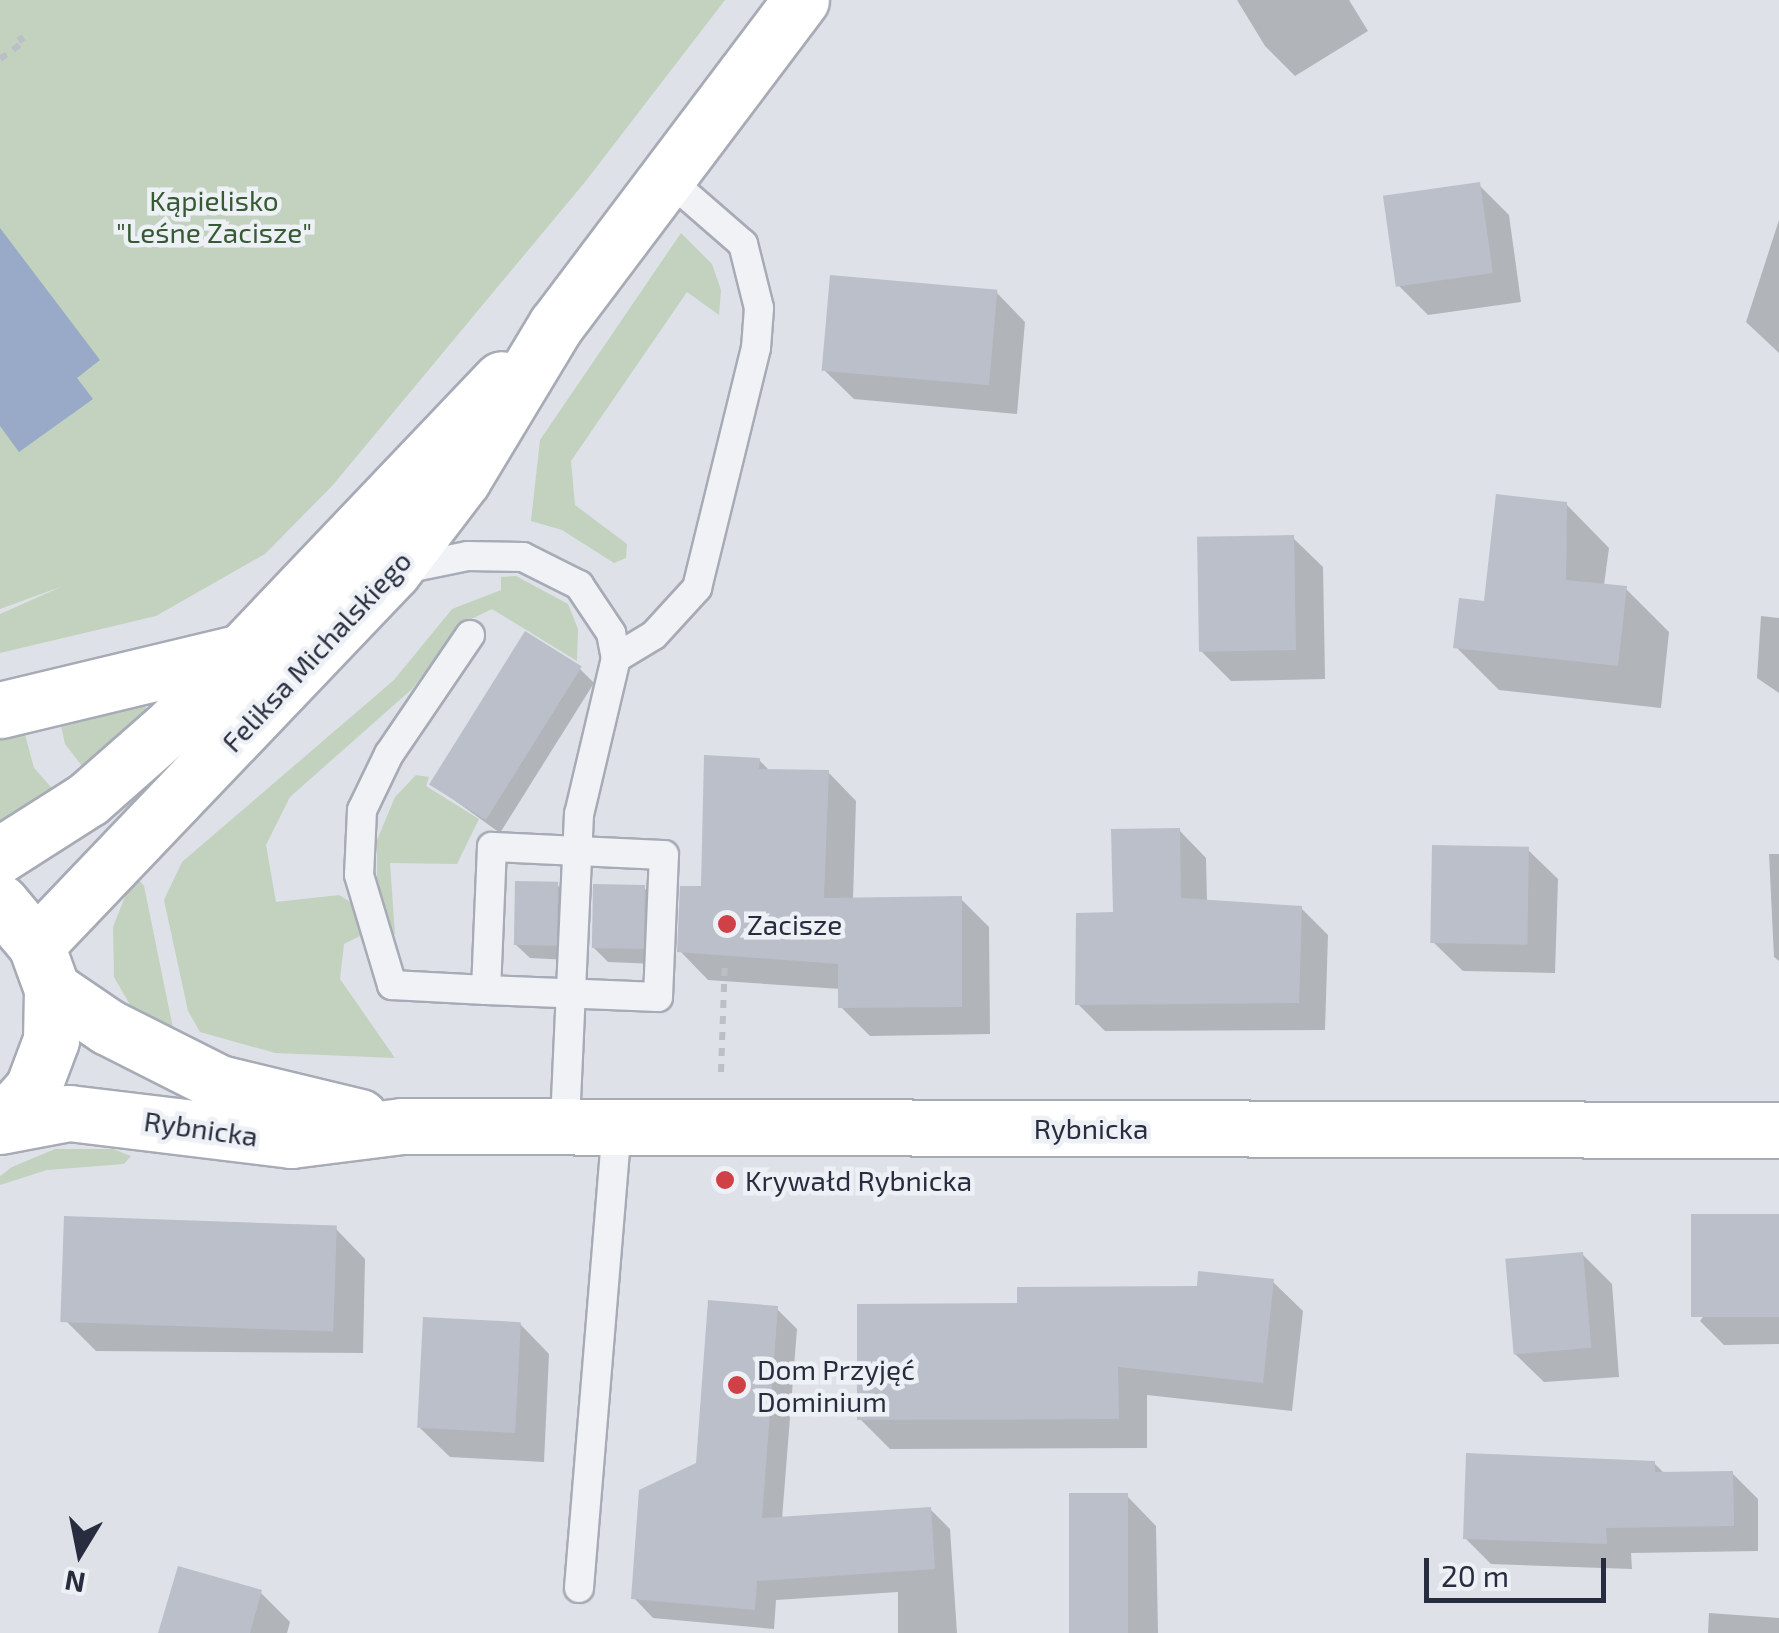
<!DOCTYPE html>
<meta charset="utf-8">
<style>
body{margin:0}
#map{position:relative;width:1779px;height:1633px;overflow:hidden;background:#dee1e8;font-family:"Exo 2",sans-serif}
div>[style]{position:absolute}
.green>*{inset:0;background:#c2d2bf}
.water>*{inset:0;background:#98aac8}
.shadow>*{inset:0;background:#0003}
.building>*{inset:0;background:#bbbfca;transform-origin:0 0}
.path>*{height:6px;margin-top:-3px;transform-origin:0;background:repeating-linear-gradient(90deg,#bcbfc6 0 8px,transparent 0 16px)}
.roads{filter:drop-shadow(2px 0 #a7abb5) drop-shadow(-2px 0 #a7abb5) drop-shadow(0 2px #a7abb5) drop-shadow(0 -2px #a7abb5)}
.lane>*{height:28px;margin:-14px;padding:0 14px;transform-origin:14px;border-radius:14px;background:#f0f2f6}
.secondary>*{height:55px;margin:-27.5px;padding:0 27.5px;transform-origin:27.5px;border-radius:27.5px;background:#fff}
.dots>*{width:28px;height:28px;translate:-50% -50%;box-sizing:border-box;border:5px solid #edf0f5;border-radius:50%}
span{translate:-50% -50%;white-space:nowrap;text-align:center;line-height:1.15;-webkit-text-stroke:9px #edf0f5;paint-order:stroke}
.park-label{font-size:28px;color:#375a34}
.street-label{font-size:28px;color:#272d3e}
.poi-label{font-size:28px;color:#272d3e}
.left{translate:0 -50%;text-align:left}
.north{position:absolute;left:30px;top:1503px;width:100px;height:100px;-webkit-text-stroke:8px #edf0f5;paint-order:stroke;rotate:190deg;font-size:28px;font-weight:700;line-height:40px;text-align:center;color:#272d3e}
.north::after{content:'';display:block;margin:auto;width:35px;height:45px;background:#272d3e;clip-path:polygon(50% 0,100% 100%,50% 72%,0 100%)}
.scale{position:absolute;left:1424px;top:1558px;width:182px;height:45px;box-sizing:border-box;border:5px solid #272d3e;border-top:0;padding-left:12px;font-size:30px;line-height:35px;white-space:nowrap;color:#272d3e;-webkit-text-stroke:8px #edf0f5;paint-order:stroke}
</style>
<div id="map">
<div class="green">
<div style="clip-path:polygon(0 0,725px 0,585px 182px,332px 486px,265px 554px,156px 616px,0 653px,0 614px,63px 586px,0 609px)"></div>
<div style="clip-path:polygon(681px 233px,712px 264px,721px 290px,719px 315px,687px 292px,571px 461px,575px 505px,627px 544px,626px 558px,614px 563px,562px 530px,531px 521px,540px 440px)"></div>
<div style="clip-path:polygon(516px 576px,568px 604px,578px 629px,577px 661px,492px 609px,461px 624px,412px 689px,290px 797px,266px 845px,276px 902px,339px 895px,357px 906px,362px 935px,344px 944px,340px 979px,395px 1058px,275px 1053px,200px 1032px,188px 1011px,164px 900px,182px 862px,394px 680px,452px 609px,501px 590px,501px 577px)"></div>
<div style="clip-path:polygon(142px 703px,153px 717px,89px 775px,65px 744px,60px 721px)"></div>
<div style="clip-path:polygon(23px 727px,34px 768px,60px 797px,0 830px,0 732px)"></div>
<div style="clip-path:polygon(416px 775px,429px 777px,426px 786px,479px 819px,457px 864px,390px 863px,395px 935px,385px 924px,377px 884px,377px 840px,395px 797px)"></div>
<div style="clip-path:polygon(134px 874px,144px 886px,176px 1043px,133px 1010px,114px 977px,113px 927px)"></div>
<div style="clip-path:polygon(55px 1149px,113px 1149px,131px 1156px,124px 1164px,47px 1170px,0 1185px,0 1176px,12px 1167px)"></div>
</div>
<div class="water">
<div style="clip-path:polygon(0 228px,100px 360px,77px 378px,93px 399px,19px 452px,0 426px)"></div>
</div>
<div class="shadow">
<div style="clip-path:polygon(1237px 0,1349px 0,1368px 31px,1295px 76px,1265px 46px)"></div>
<div style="clip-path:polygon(1479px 185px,1509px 215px,1521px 302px,1428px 315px,1398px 285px)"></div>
<div style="clip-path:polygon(1779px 220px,1779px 353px,1746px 322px)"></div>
<div style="clip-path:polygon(996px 292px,1025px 322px,1017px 414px,854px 399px,824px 370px)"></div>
<div style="clip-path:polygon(1566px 504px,1609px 548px,1604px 585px,1626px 589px,1669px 632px,1661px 708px,1499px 690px,1456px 647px)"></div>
<div style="clip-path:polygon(1293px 538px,1323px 567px,1325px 679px,1231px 681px,1201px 651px)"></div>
<div style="clip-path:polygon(1761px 616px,1779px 618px,1779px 693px,1757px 678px)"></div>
<div style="clip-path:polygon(580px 669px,594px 683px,500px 833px,432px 784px)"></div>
<div style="clip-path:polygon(759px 760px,770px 771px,828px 772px,856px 801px,853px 900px,961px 899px,989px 927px,990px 1034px,870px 1036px,841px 1007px,841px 989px,708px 980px,680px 951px)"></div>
<div style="clip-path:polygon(1179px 830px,1206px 858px,1207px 902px,1301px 908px,1328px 935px,1325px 1030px,1105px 1031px,1078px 1004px,1116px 915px)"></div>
<div style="clip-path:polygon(1528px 850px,1558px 879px,1555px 973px,1463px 971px,1433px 942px)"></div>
<div style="clip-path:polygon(1769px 854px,1779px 854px,1779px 961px,1774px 957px)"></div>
<div style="clip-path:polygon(557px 885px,572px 900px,569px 960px,530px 958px,515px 944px)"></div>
<div style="clip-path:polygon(644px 888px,659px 902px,656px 964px,608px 962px,593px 947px)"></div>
<div style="clip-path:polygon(1779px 1216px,1779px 1344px,1724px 1345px,1700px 1321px)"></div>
<div style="clip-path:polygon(336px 1229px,365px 1259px,363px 1353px,96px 1351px,66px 1321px)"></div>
<div style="clip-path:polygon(1582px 1254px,1612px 1284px,1619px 1377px,1544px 1382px,1514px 1353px)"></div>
<div style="clip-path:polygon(1273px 1282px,1303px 1311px,1292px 1411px,1147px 1395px,1147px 1448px,890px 1449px,860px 1419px,1020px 1306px)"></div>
<div style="clip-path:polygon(777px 1309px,797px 1329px,782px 1519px,930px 1509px,950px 1529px,957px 1633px,898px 1633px,898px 1592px,776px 1600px,774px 1629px,653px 1618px,634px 1598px)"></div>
<div style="clip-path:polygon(520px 1324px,549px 1354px,544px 1462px,450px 1457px,420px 1428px)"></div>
<div style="clip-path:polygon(1654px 1463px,1665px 1474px,1732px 1473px,1758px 1499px,1758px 1551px,1631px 1553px,1632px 1569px,1491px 1564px,1465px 1538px)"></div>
<div style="clip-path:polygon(1127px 1496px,1156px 1526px,1158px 1633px,1077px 1633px)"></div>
<div style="clip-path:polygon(260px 1592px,290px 1622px,287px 1633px,160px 1633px)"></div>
<div style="clip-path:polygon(1709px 1613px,1779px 1618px,1779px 1633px,1708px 1633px)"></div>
</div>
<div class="building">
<div style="left:1480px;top:182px;width:92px;height:98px;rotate:82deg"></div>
<div style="left:830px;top:275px;width:168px;height:96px;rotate:5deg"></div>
<div style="clip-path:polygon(1496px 494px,1567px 502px,1566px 580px,1627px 586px,1618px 666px,1453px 648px,1459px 598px,1484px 601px)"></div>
<div style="left:1294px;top:535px;width:115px;height:97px;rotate:89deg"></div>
<div style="left:525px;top:631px;width:67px;height:181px;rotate:32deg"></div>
<div style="clip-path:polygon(704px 755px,760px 758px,759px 769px,829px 770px,824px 898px,962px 896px,962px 1007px,838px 1008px,838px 964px,677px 952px,680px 886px,701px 886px)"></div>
<div style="clip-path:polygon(1180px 828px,1181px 898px,1302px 906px,1299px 1003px,1075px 1005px,1076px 913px,1113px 912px,1111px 829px)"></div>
<div style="left:1432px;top:845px;width:97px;height:98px;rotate:1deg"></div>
<div style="left:515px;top:881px;width:43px;height:64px;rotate:1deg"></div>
<div style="left:593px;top:884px;width:52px;height:64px;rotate:1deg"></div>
<div style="left:1779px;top:1214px;width:103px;height:88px;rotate:90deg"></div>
<div style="left:64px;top:1216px;width:273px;height:106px;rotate:2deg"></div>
<div style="left:1583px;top:1252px;width:96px;height:78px;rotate:85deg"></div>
<div style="clip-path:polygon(1198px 1271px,1274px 1279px,1263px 1383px,1118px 1367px,1119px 1419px,857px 1420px,857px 1304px,1017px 1303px,1017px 1287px,1197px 1286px)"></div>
<div style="clip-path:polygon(708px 1300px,778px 1306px,762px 1518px,931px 1507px,935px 1569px,757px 1581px,755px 1610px,631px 1599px,639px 1490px,696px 1463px)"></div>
<div style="left:423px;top:1317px;width:98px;height:111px;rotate:3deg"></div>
<div style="clip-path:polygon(1466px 1453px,1655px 1461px,1655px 1472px,1733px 1471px,1734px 1526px,1606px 1528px,1607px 1544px,1463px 1539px)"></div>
<div style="left:1128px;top:1493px;width:140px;height:59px;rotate:90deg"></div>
<div style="clip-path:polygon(178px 1566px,262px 1590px,250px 1633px,158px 1633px)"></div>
</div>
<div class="path">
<div style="left:0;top:59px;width:29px;rotate:-36deg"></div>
<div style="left:23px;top:42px;width:7px;rotate:-124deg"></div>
<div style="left:721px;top:1072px;width:112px;rotate:-88deg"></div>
</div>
<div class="roads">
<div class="lane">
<div style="left:399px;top:570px;width:70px;rotate:-11.5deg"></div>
<div style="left:468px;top:556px;width:55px;rotate:1deg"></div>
<div style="left:523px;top:557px;width:63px;rotate:26.6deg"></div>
<div style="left:579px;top:585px;width:58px;rotate:56.3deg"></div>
<div style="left:611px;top:633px;width:25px;rotate:79deg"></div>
<div style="left:616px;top:658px;width:160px;rotate:103.3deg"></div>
<div style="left:579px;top:814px;width:312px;rotate:92.6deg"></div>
<div style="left:470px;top:635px;width:144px;rotate:124.2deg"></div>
<div style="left:389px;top:754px;width:62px;rotate:115.7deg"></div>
<div style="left:362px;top:810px;width:65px;rotate:92.6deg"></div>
<div style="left:359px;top:875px;width:115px;rotate:73.3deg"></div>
<div style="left:392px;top:985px;width:94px;rotate:3deg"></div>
<div style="left:486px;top:990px;width:172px;rotate:2.3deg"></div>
<div style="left:658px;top:997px;width:142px;rotate:-87.6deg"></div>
<div style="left:664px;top:855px;width:172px;rotate:-177.3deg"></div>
<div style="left:492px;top:847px;width:143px;rotate:92.4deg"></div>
<div style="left:616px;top:658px;width:44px;rotate:-31.2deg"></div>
<div style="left:654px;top:635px;width:64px;rotate:-47.5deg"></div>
<div style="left:697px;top:588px;width:247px;rotate:-76.2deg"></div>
<div style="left:756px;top:348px;width:40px;rotate:-85.7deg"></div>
<div style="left:759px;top:308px;width:66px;rotate:-104deg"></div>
<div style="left:743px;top:244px;width:101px;rotate:-139deg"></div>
<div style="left:579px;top:1588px;width:463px;rotate:-85.3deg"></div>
</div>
<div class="secondary">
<div style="left:0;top:710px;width:252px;rotate:-13.5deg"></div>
<div style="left:0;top:855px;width:104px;rotate:-32.5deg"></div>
<div style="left:88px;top:799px;width:113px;rotate:-41.4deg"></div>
<div style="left:173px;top:724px;width:476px;rotate:-46.4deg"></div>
<div style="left:0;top:902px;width:56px;rotate:50.1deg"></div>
<div style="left:36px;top:945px;width:47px;rotate:70deg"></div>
<div style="left:52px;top:989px;width:51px;rotate:91.1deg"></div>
<div style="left:51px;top:1040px;width:51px;rotate:110.6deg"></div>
<div style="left:33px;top:1088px;width:50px;rotate:131.7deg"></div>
<div style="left:36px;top:945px;width:517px;rotate:-46.33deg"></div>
<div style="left:393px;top:571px;width:116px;rotate:-52.7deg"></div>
<div style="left:463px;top:479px;width:180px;rotate:-58.9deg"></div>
<div style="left:556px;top:325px;width:407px;rotate:-53deg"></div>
<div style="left:52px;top:989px;width:68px;rotate:34.2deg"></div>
<div style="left:108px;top:1027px;width:124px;rotate:26.8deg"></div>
<div style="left:219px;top:1083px;width:145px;rotate:13.6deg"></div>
<div style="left:0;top:1126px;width:70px;rotate:-10.7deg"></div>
<div style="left:69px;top:1113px;width:224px;rotate:6.9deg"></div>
<div style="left:291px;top:1140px;width:112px;rotate:-7.2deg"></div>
<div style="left:402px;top:1126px;width:1377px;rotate:0.17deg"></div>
</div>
</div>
<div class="dots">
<div style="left:727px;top:924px;background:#cf4047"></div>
<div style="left:725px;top:1180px;background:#cf4047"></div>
<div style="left:737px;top:1385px;background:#cf4047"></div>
</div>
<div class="park-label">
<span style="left:214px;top:216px">Kąpielisko<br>"Leśne Zacisze"</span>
</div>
<div class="street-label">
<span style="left:316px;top:651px;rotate:-47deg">Feliksa Michalskiego</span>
<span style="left:201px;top:1128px;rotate:8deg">Rybnicka</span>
<span style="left:1091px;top:1128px">Rybnicka</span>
</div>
<div class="poi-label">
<span class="left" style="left:747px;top:924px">Zacisze</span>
<span class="left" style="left:745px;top:1180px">Krywałd Rybnicka</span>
<span class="left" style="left:757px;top:1385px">Dom Przyjęć<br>Dominium</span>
</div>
<div class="north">N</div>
<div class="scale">20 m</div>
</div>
